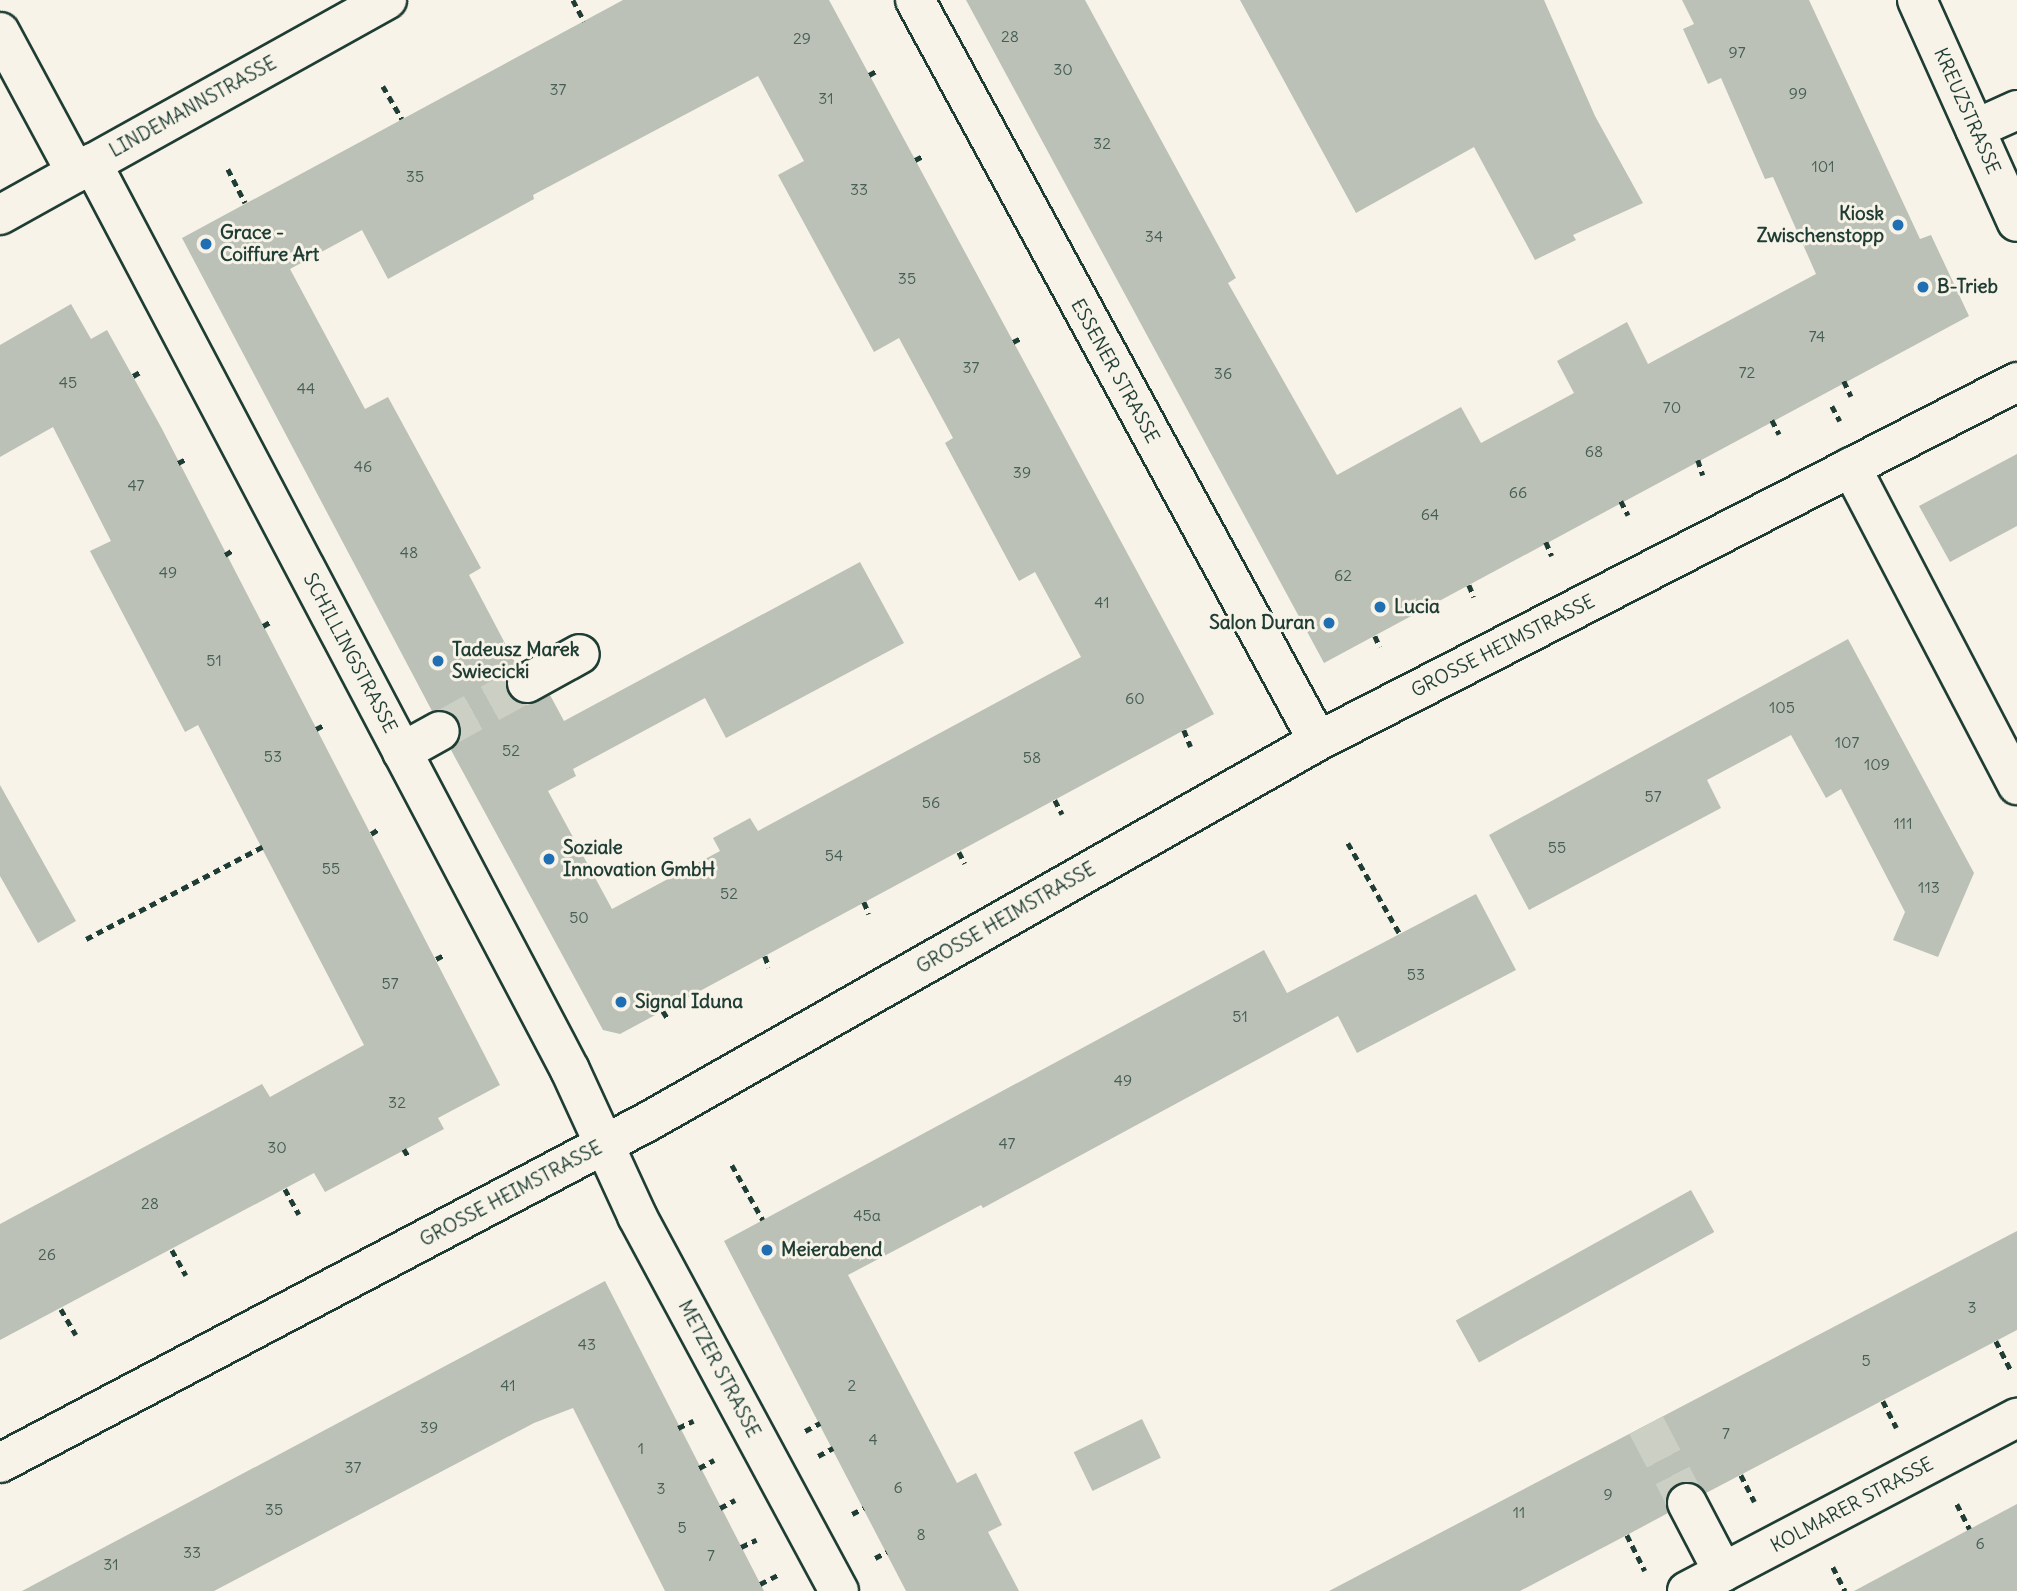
<!DOCTYPE html>
<style>
body{margin:0}
#map{position:relative;width:2017px;height:1591px;overflow:hidden;background:#f7f3e8;font-family:Delius,sans-serif}
div>[style]{position:absolute}
.building>*{inset:0;background:#bbc1b6;transform-origin:0 0}
.minor-tunnel>*{height:38px;margin-top:-19px;transform-origin:0;background:repeating-linear-gradient(90deg,#cccfc4 0 38px,transparent 0 57px)}
.path>*{height:4.5px;margin-top:-2.25px;transform-origin:0;background:repeating-linear-gradient(90deg,#1f3d34 0 7px,transparent 0 12px)}
.roads{filter:drop-shadow(2px 0 #1f3d34) drop-shadow(-2px 0 #1f3d34) drop-shadow(0 2px #1f3d34) drop-shadow(0 -2px #1f3d34)}
.minor>*{height:38px;margin:-19px;padding:0 19px;transform-origin:19px;border-radius:19px;background:#f7f3e8}
.major>*{height:38px;margin:-19px;padding:0 19px;transform-origin:19px;border-radius:19px;background:#f7f3e8}
.dots>*{width:19px;height:19px;translate:-50% -50%;box-sizing:border-box;border:4px solid #f7f3e8;border-radius:50%}
span{translate:-50% -50%;white-space:nowrap;text-align:center;line-height:1.15;-webkit-text-stroke:6px #f7f3e8;paint-order:stroke}
.number-label{font-size:16px;color:#465e54}
.number-label span{-webkit-text-stroke-width:0}
.street-label{font-size:19px;color:#1f3d34}
.poi-label{font-size:19px;color:#1f3d34;font-weight:700}
.right{translate:-100% -50%;text-align:right}
.left{translate:0 -50%;text-align:left}
</style>
<div id="map">
<div class="building">
<div style="clip-path:polygon(evenodd,623px 0,829px 0,1214px 714px,620px 1034px,603px 1030px,451px 750px,459px 742px,459px 721px,451px 712px,432px 711px,182px 238px,623px 0,758px 76px,804px 161px,778px 175px,874px 352px,899px 338px,953px 438px,945px 443px,1019px 581px,1035px 572px,1081px 657px,758px 831px,750px 818px,713px 838px,720px 851px,612px 909px,548px 791px,576px 776px,573px 769px,705px 698px,726px 738px,904px 643px,860px 562px,564px 721px,550px 695px,527px 705px,515px 701px,505px 682px,516px 664px,469px 575px,481px 568px,388px 397px,365px 409px,290px 269px,362px 230px,388px 279px,534px 199px,533px 195px,758px 76px)"></div>
<div style="clip-path:polygon(966px 0,1085px 0,1236px 278px,1228px 283px,1337px 475px,1461px 407px,1481px 443px,1574px 393px,1557px 361px,1627px 322px,1648px 364px,1816px 274px,1773px 177px,1765px 179px,1721px 78px,1708px 84px,1683px 29px,1694px 24px,1682px 0,1809px 0,1920px 239px,1931px 235px,1969px 316px,1324px 663px)"></div>
<div style="clip-path:polygon(1240px 0,1544px 0,1595px 116px,1643px 203px,1573px 235px,1576px 240px,1535px 260px,1474px 147px,1356px 213px)"></div>
<div style="clip-path:polygon(71px 304px,91px 339px,107px 330px,161px 427px,500px 1085px,438px 1118px,444px 1129px,325px 1192px,314px 1173px,0 1340px,0 1224px,262px 1084px,270px 1097px,364px 1045px,198px 725px,185px 732px,90px 551px,111px 541px,53px 427px,0 457px,0 345px)"></div>
<div style="clip-path:polygon(2017px 454px,2017px 526px,1950px 562px,1919px 506px)"></div>
<div style="clip-path:polygon(1848px 639px,1974px 873px,1938px 957px,1893px 940px,1905px 912px,1841px 789px,1826px 798px,1791px 735px,1707px 780px,1721px 808px,1529px 910px,1489px 835px)"></div>
<div style="clip-path:polygon(0 785px,76px 921px,38px 943px,0 876px)"></div>
<div style="clip-path:polygon(1476px 894px,1516px 970px,1357px 1053px,1338px 1016px,983px 1208px,981px 1205px,848px 1275px,957px 1483px,976px 1473px,1002px 1525px,988px 1532px,1019px 1591px,906px 1591px,724px 1241px,1264px 950px,1287px 993px)"></div>
<div style="left:1691px;top:1190px;width:48px;height:269px;rotate:61deg"></div>
<div style="clip-path:polygon(2017px 1231px,2017px 1330px,1706px 1493px,1689px 1481px,1676px 1484px,1665px 1501px,1668px 1513px,1627px 1535px,1520px 1591px,1329px 1591px)"></div>
<div style="clip-path:polygon(605px 1281px,764px 1591px,665px 1591px,573px 1408px,534px 1423px,214px 1591px,22px 1591px)"></div>
<div style="left:1142px;top:1419px;width:43px;height:76px;rotate:64deg"></div>
<div style="clip-path:polygon(2017px 1504px,2017px 1591px,1854px 1591px,1970px 1529px)"></div>
</div>
<div class="minor-tunnel">
<div style="left:440px;top:731px;width:99px;rotate:-28.9deg"></div>
<div style="left:1646px;top:1425px;width:88px;rotate:62.3deg"></div>
</div>
<div class="path">
<div style="left:573px;top:0;width:24px;rotate:62deg"></div>
<div style="left:869px;top:75px;width:10px;rotate:-29deg"></div>
<div style="left:383px;top:86px;width:38px;rotate:60deg"></div>
<div style="left:915px;top:160px;width:11px;rotate:-27deg"></div>
<div style="left:228px;top:169px;width:38px;rotate:63deg"></div>
<div style="left:1013px;top:342px;width:11px;rotate:-27deg"></div>
<div style="left:133px;top:376px;width:8px;rotate:-30deg"></div>
<div style="left:1844px;top:381px;width:17px;rotate:65deg"></div>
<div style="left:1832px;top:406px;width:17px;rotate:62deg"></div>
<div style="left:1772px;top:420px;width:16px;rotate:63deg"></div>
<div style="left:1698px;top:460px;width:16px;rotate:72deg"></div>
<div style="left:178px;top:463px;width:9px;rotate:-27deg"></div>
<div style="left:1621px;top:501px;width:16px;rotate:63deg"></div>
<div style="left:1546px;top:542px;width:15px;rotate:67deg"></div>
<div style="left:225px;top:555px;width:9px;rotate:-32deg"></div>
<div style="left:1469px;top:585px;width:13px;rotate:67deg"></div>
<div style="left:263px;top:626px;width:8px;rotate:-30deg"></div>
<div style="left:1375px;top:636px;width:12px;rotate:66deg"></div>
<div style="left:316px;top:729px;width:9px;rotate:-27deg"></div>
<div style="left:1184px;top:730px;width:18px;rotate:68deg"></div>
<div style="left:1055px;top:800px;width:16px;rotate:63deg"></div>
<div style="left:371px;top:834px;width:9px;rotate:-32deg"></div>
<div style="left:1348px;top:843px;width:105px;rotate:60.3deg"></div>
<div style="left:959px;top:852px;width:13px;rotate:63deg"></div>
<div style="left:864px;top:902px;width:13px;rotate:67deg"></div>
<div style="left:86px;top:939px;width:199px;rotate:-27.6deg"></div>
<div style="left:765px;top:956px;width:12px;rotate:70deg"></div>
<div style="left:436px;top:959px;width:9px;rotate:-27deg"></div>
<div style="left:663px;top:1011px;width:9px;rotate:58deg"></div>
<div style="left:404px;top:1149px;width:8px;rotate:60deg"></div>
<div style="left:732px;top:1165px;width:63px;rotate:60.6deg"></div>
<div style="left:285px;top:1189px;width:29px;rotate:61deg"></div>
<div style="left:172px;top:1250px;width:29px;rotate:61deg"></div>
<div style="left:61px;top:1309px;width:30px;rotate:60deg"></div>
<div style="left:1996px;top:1341px;width:34px;rotate:63deg"></div>
<div style="left:1883px;top:1401px;width:30px;rotate:63deg"></div>
<div style="left:678px;top:1428px;width:17px;rotate:-25deg"></div>
<div style="left:805px;top:1431px;width:17px;rotate:-28deg"></div>
<div style="left:818px;top:1456px;width:17px;rotate:-28deg"></div>
<div style="left:699px;top:1468px;width:17px;rotate:-28deg"></div>
<div style="left:1741px;top:1475px;width:30px;rotate:63deg"></div>
<div style="left:1957px;top:1504px;width:28px;rotate:63deg"></div>
<div style="left:720px;top:1508px;width:17px;rotate:-28deg"></div>
<div style="left:852px;top:1514px;width:13px;rotate:-27deg"></div>
<div style="left:1627px;top:1535px;width:40px;rotate:63.4deg"></div>
<div style="left:741px;top:1547px;width:17px;rotate:-25deg"></div>
<div style="left:875px;top:1558px;width:13px;rotate:-27deg"></div>
<div style="left:1833px;top:1567px;width:27px;rotate:63deg"></div>
<div style="left:760px;top:1584px;width:20px;rotate:-27deg"></div>
</div>
<div class="roads">
<div class="minor">
<div style="left:915px;top:0;width:843px;rotate:61.46deg"></div>
<div style="left:1917px;top:0;width:243px;rotate:65.8deg"></div>
<div style="left:0;top:32px;width:160px;rotate:61.7deg"></div>
<div style="left:1975px;top:129px;width:46px;rotate:-24.3deg"></div>
<div style="left:92px;top:163px;width:1025px;rotate:62.21deg"></div>
<div style="left:570px;top:1070px;width:161px;rotate:65.3deg"></div>
<div style="left:637px;top:1216px;width:426px;rotate:61.7deg"></div>
<div style="left:1851px;top:467px;width:359px;rotate:62.4deg"></div>
<div style="left:527px;top:683px;width:60px;rotate:-28.7deg"></div>
<div style="left:402px;top:752px;width:43px;rotate:-28.9deg"></div>
<div style="left:0;top:1463px;width:734px;rotate:-27.79deg"></div>
<div style="left:649px;top:1121px;width:769px;rotate:-29.6deg"></div>
<div style="left:1318px;top:741px;width:786px;rotate:-27.18deg"></div>
<div style="left:1687px;top:1503px;width:78px;rotate:62.4deg"></div>
<div style="left:1687px;top:1591px;width:373px;rotate:-27.7deg"></div>
</div>
<div class="major">
<div style="left:0;top:215px;width:443px;rotate:-29.1deg"></div>
</div>
</div>
<div class="dots">
<div style="left:1898px;top:225px;background:#1f6fb2"></div>
<div style="left:206px;top:244px;background:#1f6fb2"></div>
<div style="left:1923px;top:287px;background:#1f6fb2"></div>
<div style="left:1380px;top:607px;background:#1f6fb2"></div>
<div style="left:1329px;top:623px;background:#1f6fb2"></div>
<div style="left:438px;top:661px;background:#1f6fb2"></div>
<div style="left:549px;top:859px;background:#1f6fb2"></div>
<div style="left:621px;top:1002px;background:#1f6fb2"></div>
<div style="left:767px;top:1250px;background:#1f6fb2"></div>
</div>
<div class="number-label">
<span style="left:1010px;top:36px">28</span>
<span style="left:802px;top:38px">29</span>
<span style="left:1737px;top:52px">97</span>
<span style="left:1063px;top:69px">30</span>
<span style="left:558px;top:89px">37</span>
<span style="left:1798px;top:93px">99</span>
<span style="left:826px;top:98px">31</span>
<span style="left:1102px;top:143px">32</span>
<span style="left:1823px;top:166px">101</span>
<span style="left:415px;top:176px">35</span>
<span style="left:859px;top:189px">33</span>
<span style="left:1154px;top:236px">34</span>
<span style="left:907px;top:278px">35</span>
<span style="left:1817px;top:336px">74</span>
<span style="left:971px;top:367px">37</span>
<span style="left:1747px;top:372px">72</span>
<span style="left:1223px;top:373px">36</span>
<span style="left:68px;top:382px">45</span>
<span style="left:306px;top:388px">44</span>
<span style="left:1672px;top:407px">70</span>
<span style="left:1594px;top:451px">68</span>
<span style="left:363px;top:466px">46</span>
<span style="left:1022px;top:472px">39</span>
<span style="left:136px;top:485px">47</span>
<span style="left:1518px;top:492px">66</span>
<span style="left:1430px;top:514px">64</span>
<span style="left:409px;top:552px">48</span>
<span style="left:168px;top:572px">49</span>
<span style="left:1343px;top:575px">62</span>
<span style="left:1102px;top:602px">41</span>
<span style="left:214px;top:660px">51</span>
<span style="left:1135px;top:698px">60</span>
<span style="left:1782px;top:707px">105</span>
<span style="left:1847px;top:742px">107</span>
<span style="left:511px;top:750px">52</span>
<span style="left:273px;top:756px">53</span>
<span style="left:1032px;top:757px">58</span>
<span style="left:1877px;top:764px">109</span>
<span style="left:1653px;top:796px">57</span>
<span style="left:931px;top:802px">56</span>
<span style="left:1903px;top:823px">111</span>
<span style="left:1557px;top:847px">55</span>
<span style="left:834px;top:855px">54</span>
<span style="left:331px;top:868px">55</span>
<span style="left:1929px;top:887px">113</span>
<span style="left:729px;top:893px">52</span>
<span style="left:579px;top:917px">50</span>
<span style="left:1416px;top:974px">53</span>
<span style="left:390px;top:983px">57</span>
<span style="left:1240px;top:1016px">51</span>
<span style="left:1123px;top:1080px">49</span>
<span style="left:397px;top:1102px">32</span>
<span style="left:1007px;top:1143px">47</span>
<span style="left:277px;top:1147px">30</span>
<span style="left:150px;top:1203px">28</span>
<span style="left:867px;top:1215px">45a</span>
<span style="left:47px;top:1254px">26</span>
<span style="left:1972px;top:1307px">3</span>
<span style="left:587px;top:1344px">43</span>
<span style="left:1866px;top:1360px">5</span>
<span style="left:508px;top:1385px">41</span>
<span style="left:852px;top:1385px">2</span>
<span style="left:429px;top:1427px">39</span>
<span style="left:1726px;top:1433px">7</span>
<span style="left:873px;top:1439px">4</span>
<span style="left:641px;top:1448px">1</span>
<span style="left:353px;top:1467px">37</span>
<span style="left:898px;top:1487px">6</span>
<span style="left:661px;top:1488px">3</span>
<span style="left:1608px;top:1494px">9</span>
<span style="left:274px;top:1509px">35</span>
<span style="left:1519px;top:1512px">11</span>
<span style="left:682px;top:1527px">5</span>
<span style="left:921px;top:1534px">8</span>
<span style="left:1980px;top:1543px">6</span>
<span style="left:192px;top:1552px">33</span>
<span style="left:711px;top:1555px">7</span>
<span style="left:111px;top:1564px">31</span>
</div>
<div class="street-label">
<span style="left:193px;top:107px;rotate:-29deg">LINDEMANNSTRASSE</span>
<span style="left:1967px;top:111px;rotate:66deg">KREUZSTRASSE</span>
<span style="left:1115px;top:371px;rotate:61deg">ESSENER STRASSE</span>
<span style="left:1503px;top:646px;rotate:-27deg">GROSSE HEIMSTRASSE</span>
<span style="left:350px;top:653px;rotate:62deg">SCHILLINGSTRASSE</span>
<span style="left:1006px;top:918px;rotate:-30deg">GROSSE HEIMSTRASSE</span>
<span style="left:511px;top:1194px;rotate:-28deg">GROSSE HEIMSTRASSE</span>
<span style="left:719px;top:1369px;rotate:62deg">METZER STRASSE</span>
<span style="left:1852px;top:1505px;rotate:-28deg">KOLMARER STRASSE</span>
</div>
<div class="poi-label">
<span class="right" style="left:1884px;top:225px">Kiosk<br>Zwischenstopp</span>
<span class="left" style="left:220px;top:244px">Grace -<br>Coiffure Art</span>
<span class="left" style="left:1937px;top:287px">B-Trieb</span>
<span class="left" style="left:1394px;top:607px">Lucia</span>
<span class="right" style="left:1315px;top:623px">Salon Duran</span>
<span class="left" style="left:452px;top:661px">Tadeusz Marek<br>Swiecicki</span>
<span class="left" style="left:563px;top:859px">Soziale<br>Innovation GmbH</span>
<span class="left" style="left:635px;top:1002px">Signal Iduna</span>
<span class="left" style="left:781px;top:1250px">Meierabend</span>
</div>
</div>
